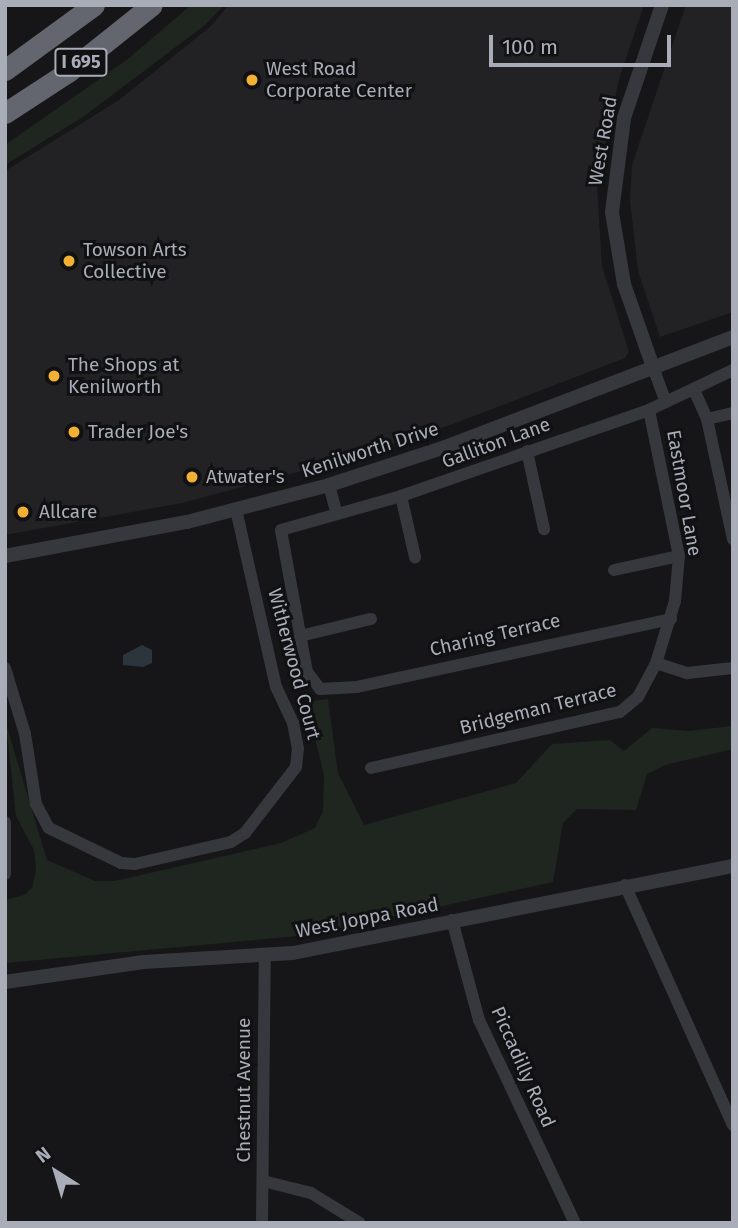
<!DOCTYPE html>
<style>
body{margin:0}
#map{position:relative;width:738px;height:1228px;overflow:hidden;background:#161618;font-family:"Fira Sans",sans-serif}
div>[style]{position:absolute}
.built>*{inset:0;background:#222225}
.green>*{inset:0;background:#1e261f}
.water>*{inset:0;background:#2c353c}
.minor>*{height:12px;margin:-6px;padding:0 6px;transform-origin:6px;border-radius:6px;background:#37383d}
.tertiary>*{height:14px;margin:-7px;padding:0 7px;transform-origin:7px;border-radius:7px;background:#37383d}
.motorway>*{height:21px;margin:-10.5px;padding:0 10.5px;transform-origin:10.5px;border-radius:10.5px;background:#63666e}
.dots>*{width:19px;height:19px;translate:-50% -50%;box-sizing:border-box;border:4px solid #111113;border-radius:50%}
span{translate:-50% -50%;white-space:nowrap;text-align:center;line-height:1.15;-webkit-text-stroke:6px #111113;paint-order:stroke}
.shield-label span{padding:2px 5px;background:#111113;border:2px solid;border-radius:5px;-webkit-text-stroke-width:0}
.shield-label{font-size:18px;color:#a8adb8;font-weight:700}
.poi-label{font-size:19px;color:#a8adb8}
.left{translate:0 -50%;text-align:left}
.street-label{font-size:19px;color:#a8adb8}
.frame{position:absolute;inset:0;border:7px solid #a8adb8;pointer-events:none}
.north{position:absolute;left:21px;top:1137px;width:70px;height:70px;-webkit-text-stroke:5px #111113;paint-order:stroke;rotate:323deg;font-size:19px;font-weight:700;line-height:28px;text-align:center;color:#a8adb8}
.north::after{content:'';display:block;margin:auto;width:24px;height:32px;background:#a8adb8;clip-path:polygon(50% 0,100% 100%,50% 72%,0 100%)}
.scale{position:absolute;left:489px;top:35px;width:182px;height:32px;box-sizing:border-box;border:4px solid #a8adb8;border-top:0;padding-left:9px;font-size:21px;line-height:24px;white-space:nowrap;color:#a8adb8;-webkit-text-stroke:5px #111113;paint-order:stroke}
</style>
<div id="map">
<div class="built">
<div style="clip-path:polygon(229px 5px,644px 5px,619px 79px,597px 185px,602px 266px,629px 352px,625px 358px,453px 424px,339px 461px,182px 503px,5px 535px,5px 171px,119px 100px,211px 26px)"></div>
<div style="clip-path:polygon(686px 5px,733px 5px,733px 312px,660px 337px,638px 271px,630px 200px,632px 165px)"></div>
</div>
<div class="green">
<div style="clip-path:polygon(191px 5px,224px 5px,205px 25px,83px 117px,5px 165px,5px 145px,128px 59px)"></div>
<div style="clip-path:polygon(328px 699px,338px 773px,364px 825px,516px 783px,552px 744px,610px 740px,624px 751px,652px 728px,688px 731px,733px 726px,733px 749px,665px 765px,647px 774px,636px 810px,577px 809px,563px 823px,553px 882px,309px 935px,5px 963px,5px 900px,24px 895px,32px 888px,36px 870px,34px 850px,16px 816px,6px 724px,47px 860px,95px 881px,115px 881px,281px 843px,315px 828px,323px 811px,324px 775px,306px 702px)"></div>
</div>
<div class="water">
<div style="clip-path:polygon(142px 645px,152px 650px,152px 663px,143px 667px,123px 665px,123px 655px)"></div>
</div>
<div class="minor">
<div style="left:653px;top:367px;width:37px;rotate:70deg"></div>
<div style="left:695px;top:392px;width:30px;rotate:66deg"></div>
<div style="left:707px;top:419px;width:123px;rotate:77.8deg"></div>
<div style="left:649px;top:410px;width:149px;rotate:78.4deg"></div>
<div style="left:679px;top:556px;width:45px;rotate:95.1deg"></div>
<div style="left:675px;top:601px;width:65px;rotate:107deg"></div>
<div style="left:707px;top:419px;width:27px;rotate:-13deg"></div>
<div style="left:527px;top:451px;width:80px;rotate:77.7deg"></div>
<div style="left:329px;top:485px;width:30px;rotate:75deg"></div>
<div style="left:401px;top:496px;width:63px;rotate:77.1deg"></div>
<div style="left:614px;top:570px;width:66px;rotate:-12.2deg"></div>
<div style="left:671px;top:619px;width:321px;rotate:167.8deg"></div>
<div style="left:357px;top:687px;width:37px;rotate:177deg"></div>
<div style="left:320px;top:689px;width:21px;rotate:-127deg"></div>
<div style="left:307px;top:672px;width:144px;rotate:-100.4deg"></div>
<div style="left:281px;top:530px;width:125px;rotate:-15.8deg"></div>
<div style="left:401px;top:496px;width:262px;rotate:-19.1deg"></div>
<div style="left:649px;top:410px;width:93px;rotate:-25.5deg"></div>
<div style="left:300px;top:636px;width:73px;rotate:-13.5deg"></div>
<div style="left:5px;top:668px;width:69px;rotate:73.1deg"></div>
<div style="left:25px;top:734px;width:71px;rotate:81.1deg"></div>
<div style="left:36px;top:804px;width:27px;rotate:62deg"></div>
<div style="left:49px;top:828px;width:80px;rotate:25.9deg"></div>
<div style="left:121px;top:863px;width:14px;rotate:4deg"></div>
<div style="left:135px;top:864px;width:98px;rotate:-12.9deg"></div>
<div style="left:231px;top:842px;width:17px;rotate:-33deg"></div>
<div style="left:245px;top:833px;width:83px;rotate:-52.3deg"></div>
<div style="left:296px;top:767px;width:18px;rotate:-84deg"></div>
<div style="left:298px;top:749px;width:26px;rotate:-101deg"></div>
<div style="left:293px;top:723px;width:40px;rotate:-115deg"></div>
<div style="left:276px;top:687px;width:181px;rotate:-102.7deg"></div>
<div style="left:371px;top:768px;width:255px;rotate:-12.7deg"></div>
<div style="left:620px;top:712px;width:23px;rotate:-40deg"></div>
<div style="left:638px;top:697px;width:38px;rotate:-62deg"></div>
<div style="left:656px;top:663px;width:33px;rotate:18deg"></div>
<div style="left:687px;top:673px;width:46px;rotate:-6.2deg"></div>
<div style="left:5px;top:822px;width:52px;rotate:90deg"></div>
<div style="left:625px;top:885px;width:263px;rotate:65.8deg"></div>
<div style="left:452px;top:920px;width:104px;rotate:74.9deg"></div>
<div style="left:479px;top:1020px;width:225px;rotate:64.7deg"></div>
<div style="left:263px;top:1181px;width:49px;rotate:14deg"></div>
<div style="left:311px;top:1193px;width:57px;rotate:31.5deg"></div>
<div style="left:262px;top:1223px;width:266px;rotate:-89.4deg"></div>
</div>
<div class="tertiary">
<div style="left:653px;top:367px;width:88px;rotate:-109.3deg"></div>
<div style="left:624px;top:284px;width:73px;rotate:-99.5deg"></div>
<div style="left:612px;top:212px;width:95px;rotate:-82.7deg"></div>
<div style="left:624px;top:118px;width:119px;rotate:-71.4deg"></div>
<div style="left:5px;top:556px;width:185px;rotate:-10.6deg"></div>
<div style="left:187px;top:522px;width:147px;rotate:-14.6deg"></div>
<div style="left:329px;top:485px;width:122px;rotate:-18.1deg"></div>
<div style="left:445px;top:447px;width:308px;rotate:-20.9deg"></div>
<div style="left:5px;top:982px;width:140px;rotate:-8.2deg"></div>
<div style="left:144px;top:962px;width:149px;rotate:-3.5deg"></div>
<div style="left:293px;top:953px;width:449px;rotate:-11.2deg"></div>
</div>
<div class="motorway">
<div style="left:5px;top:70px;width:110px;rotate:-36.1deg"></div>
<div style="left:5px;top:113px;width:75px;rotate:-33.1deg"></div>
<div style="left:68px;top:72px;width:107px;rotate:-38.6deg"></div>
</div>
<div class="dots">
<div style="left:252px;top:80px;background:#f2b134"></div>
<div style="left:69px;top:261px;background:#f2b134"></div>
<div style="left:54px;top:376px;background:#f2b134"></div>
<div style="left:74px;top:432px;background:#f2b134"></div>
<div style="left:192px;top:477px;background:#f2b134"></div>
<div style="left:23px;top:512px;background:#f2b134"></div>
</div>
<div class="shield-label">
<span style="left:81px;top:62px">I 695</span>
</div>
<div class="poi-label">
<span class="left" style="left:266px;top:80px">West Road<br>Corporate Center</span>
<span class="left" style="left:83px;top:261px">Towson Arts<br>Collective</span>
<span class="left" style="left:68px;top:376px">The Shops at<br>Kenilworth</span>
<span class="left" style="left:88px;top:432px">Trader Joe's</span>
<span class="left" style="left:206px;top:477px">Atwater's</span>
<span class="left" style="left:39px;top:512px">Allcare</span>
</div>
<div class="street-label">
<span style="left:603px;top:141px;rotate:-80deg">West Road</span>
<span style="left:496px;top:443px;rotate:-20deg">Galliton Lane</span>
<span style="left:370px;top:450px;rotate:-18deg">Kenilworth Drive</span>
<span style="left:684px;top:493px;rotate:80deg">Eastmoor Lane</span>
<span style="left:495px;top:635px;rotate:-13deg">Charing Terrace</span>
<span style="left:294px;top:664px;rotate:75deg">Witherwood Court</span>
<span style="left:538px;top:709px;rotate:-14deg">Bridgeman Terrace</span>
<span style="left:367px;top:918px;rotate:-11deg">West Joppa Road</span>
<span style="left:523px;top:1067px;rotate:66deg">Piccadilly Road</span>
<span style="left:244px;top:1090px;rotate:-90deg">Chestnut Avenue</span>
</div>
<div class="frame"></div>
<div class="north">N</div>
<div class="scale">100 m</div>
</div>
